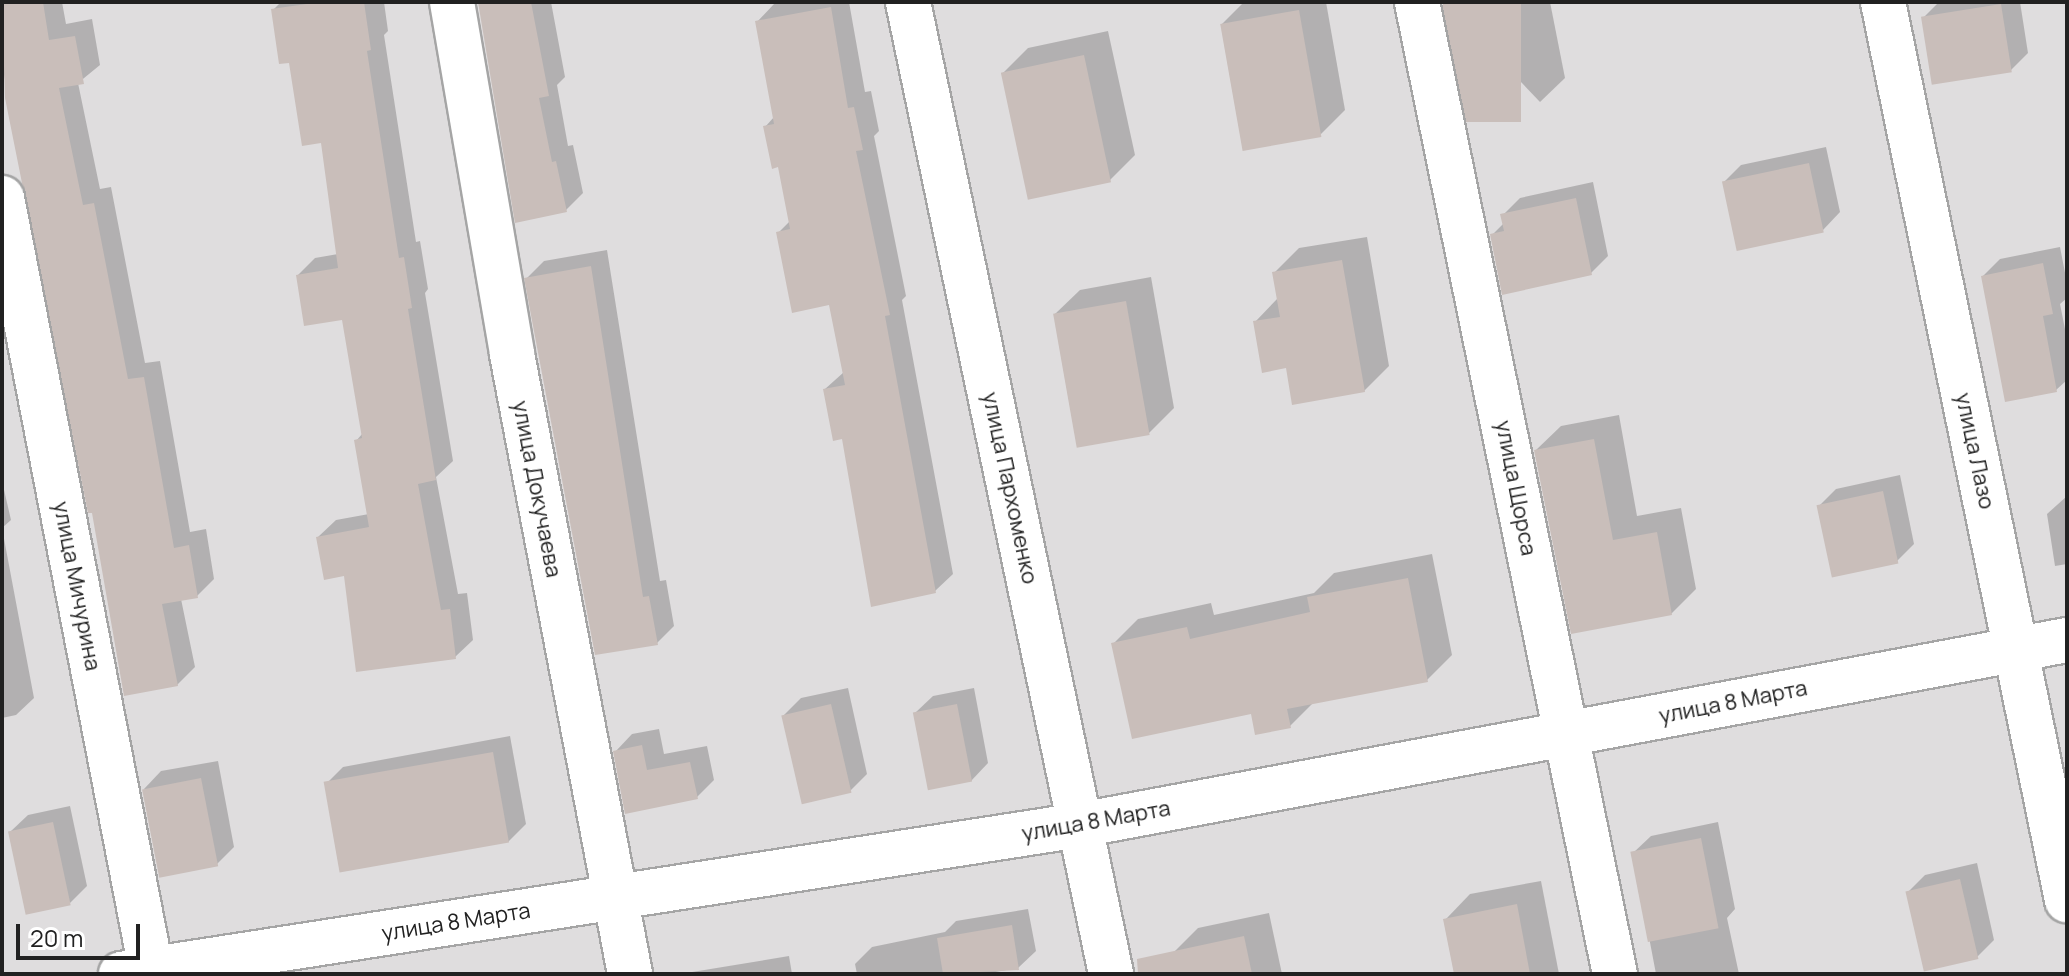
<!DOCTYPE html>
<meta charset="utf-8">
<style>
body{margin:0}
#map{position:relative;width:2069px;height:976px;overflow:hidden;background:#f1ece7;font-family:Manrope,sans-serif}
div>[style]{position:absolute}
.residential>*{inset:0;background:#dfddde;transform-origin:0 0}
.shadow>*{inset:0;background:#0003}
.building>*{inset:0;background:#c9beba;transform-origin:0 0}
.roads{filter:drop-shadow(2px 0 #a5a5a5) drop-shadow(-2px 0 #a5a5a5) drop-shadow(0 2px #a5a5a5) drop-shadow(0 -2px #a5a5a5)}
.street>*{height:44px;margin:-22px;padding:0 22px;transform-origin:22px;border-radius:22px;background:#fff}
span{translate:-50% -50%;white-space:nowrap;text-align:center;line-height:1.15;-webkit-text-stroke:7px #fff;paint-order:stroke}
.street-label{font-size:22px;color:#212121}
.frame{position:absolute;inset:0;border:4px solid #212121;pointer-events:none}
.scale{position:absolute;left:16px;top:924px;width:124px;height:36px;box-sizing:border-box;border:4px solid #212121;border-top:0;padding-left:10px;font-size:24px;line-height:28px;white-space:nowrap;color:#212121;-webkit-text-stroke:6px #fff;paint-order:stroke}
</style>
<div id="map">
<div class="residential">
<div style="left:2px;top:2px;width:2065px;height:972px"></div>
</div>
<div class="shadow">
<div style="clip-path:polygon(2px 2px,62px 2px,66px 24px,92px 19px,100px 65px,78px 83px,100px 189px,111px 187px,145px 363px,160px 361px,190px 532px,206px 529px,214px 579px,197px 596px,181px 599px,195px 667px,177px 685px,94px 510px,90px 511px,2px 64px)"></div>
<div style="clip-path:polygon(281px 2px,384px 2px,388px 31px,384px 35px,416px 242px,420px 241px,428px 289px,425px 293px,453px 461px,436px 477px,458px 594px,467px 593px,473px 640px,455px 657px,346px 574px,318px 537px,336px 520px,369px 514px,356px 441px,363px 433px,343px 317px,298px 275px,315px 258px,338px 254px,322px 140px,273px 10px)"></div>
<div style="clip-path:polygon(479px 2px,551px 2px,565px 77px,557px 85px,568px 146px,573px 145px,583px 193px,566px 210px)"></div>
<div style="clip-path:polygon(787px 2px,849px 2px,865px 92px,871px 91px,879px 131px,874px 136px,906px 296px,902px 300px,953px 574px,935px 591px,844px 437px,825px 389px,844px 372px,831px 303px,779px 232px,791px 220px,780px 165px,765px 127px,774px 117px,757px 22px,774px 4px)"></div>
<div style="clip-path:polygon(1244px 2px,1326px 2px,1345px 110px,1320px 135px,1222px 24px)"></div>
<div style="clip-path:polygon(1445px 2px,1550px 2px,1565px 78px,1540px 102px)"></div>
<div style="clip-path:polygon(1939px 2px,2020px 2px,2028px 53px,2011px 70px,1923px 18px)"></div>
<div style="clip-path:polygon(1108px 31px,1135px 155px,1110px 180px,1003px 73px,1028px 48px)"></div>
<div style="clip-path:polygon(1826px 147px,1840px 212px,1823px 230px,1724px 182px,1741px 165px)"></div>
<div style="clip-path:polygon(1593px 182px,1608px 256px,1591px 273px,1492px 235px,1504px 223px,1503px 215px,1520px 198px)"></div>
<div style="clip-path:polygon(1367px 237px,1389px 366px,1364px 391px,1255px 322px,1278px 298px,1274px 273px,1299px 248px)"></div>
<div style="clip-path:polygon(2060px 247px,2067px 283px,2067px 298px,2060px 304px,2067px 339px,2067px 380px,2056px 390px,1983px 276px,2000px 259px)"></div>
<div style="clip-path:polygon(607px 250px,660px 581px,666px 580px,674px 626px,657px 643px,527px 278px,544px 261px)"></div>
<div style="clip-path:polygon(1151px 277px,1174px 408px,1149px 433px,1055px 314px,1080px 290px)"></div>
<div style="clip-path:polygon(1619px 415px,1637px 516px,1681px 508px,1696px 589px,1671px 614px,1536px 450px,1561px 426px)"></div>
<div style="clip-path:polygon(1900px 475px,1914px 544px,1897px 561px,1819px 506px,1836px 489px)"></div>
<div style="clip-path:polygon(2px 481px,11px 520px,2px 528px,34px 698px,16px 715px,2px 718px)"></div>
<div style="clip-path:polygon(2067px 496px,2067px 564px,2055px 566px,2047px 514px)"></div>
<div style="clip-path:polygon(1432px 554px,1452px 655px,1427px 680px,1314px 702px,1290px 726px,1252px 712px,1114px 643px,1138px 619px,1211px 603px,1214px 615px,1314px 593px,1334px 573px)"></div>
<div style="clip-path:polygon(848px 688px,867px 774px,850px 791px,784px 715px,801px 698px)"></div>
<div style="clip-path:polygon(974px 688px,988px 763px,971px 781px,915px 713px,933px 696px)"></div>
<div style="clip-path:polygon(659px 729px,664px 754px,707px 746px,714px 780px,697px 797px,627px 812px,615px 752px,632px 734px)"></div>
<div style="clip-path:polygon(510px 736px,526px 824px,508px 842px,326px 784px,343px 767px)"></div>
<div style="clip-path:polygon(218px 761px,234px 847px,217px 864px,144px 789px,161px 771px)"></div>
<div style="clip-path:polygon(70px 806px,87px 886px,70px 903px,10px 832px,28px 815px)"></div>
<div style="clip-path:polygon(1718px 822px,1735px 909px,1727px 918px,1739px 974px,1656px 974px,1633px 853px,1651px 836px)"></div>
<div style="clip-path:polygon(1977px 863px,1994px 940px,1977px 957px,1908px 892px,1925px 875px)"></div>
<div style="clip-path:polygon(1541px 881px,1559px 974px,1456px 974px,1446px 919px,1470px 894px)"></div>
<div style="clip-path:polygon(1028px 909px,1036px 951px,1018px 968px,984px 974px,857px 974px,855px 964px,872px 947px,945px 932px,956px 921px)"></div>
<div style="clip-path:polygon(1269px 913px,1282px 974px,1177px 974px,1173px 953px,1198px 928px)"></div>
<div style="clip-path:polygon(789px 956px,792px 974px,685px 974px,686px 973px)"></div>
</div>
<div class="building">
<div style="clip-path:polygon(2px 2px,43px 2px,49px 40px,75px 36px,84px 84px,59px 88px,83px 205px,94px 203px,128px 379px,144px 377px,174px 548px,189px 545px,198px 598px,162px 604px,178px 686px,124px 696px,92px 513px,88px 513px,5px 98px)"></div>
<div style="clip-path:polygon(321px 2px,364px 2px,371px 50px,367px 51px,399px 258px,404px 257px,412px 308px,408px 309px,436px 480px,418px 484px,441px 610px,450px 609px,456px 659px,356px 672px,344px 576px,324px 580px,316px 537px,369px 527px,354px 440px,362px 438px,342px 320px,304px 326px,296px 275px,338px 268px,321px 143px,302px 146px,289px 63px,279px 64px,271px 9px)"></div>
<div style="clip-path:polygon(478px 2px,531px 2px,549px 96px,539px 98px,552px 162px,556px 161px,567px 212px,515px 223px)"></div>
<div style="left:1443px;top:2px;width:78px;height:120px"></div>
<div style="left:2001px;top:4px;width:69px;height:81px;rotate:81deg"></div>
<div style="clip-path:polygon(831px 7px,848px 108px,854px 107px,863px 150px,856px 151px,890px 315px,885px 316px,936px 593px,871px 607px,842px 439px,833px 441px,823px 389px,845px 385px,829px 305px,792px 313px,776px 232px,790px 229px,778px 167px,772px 169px,763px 126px,774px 124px,755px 21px)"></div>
<div style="left:1299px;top:10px;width:129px;height:80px;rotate:80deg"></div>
<div style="left:1084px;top:55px;width:130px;height:85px;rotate:78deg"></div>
<div style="left:1809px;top:163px;width:71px;height:89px;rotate:78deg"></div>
<div style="clip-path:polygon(1576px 198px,1592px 275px,1502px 295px,1490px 234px,1504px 231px,1500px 214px)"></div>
<div style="clip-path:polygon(1342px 260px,1365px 392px,1292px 405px,1286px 368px,1262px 373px,1253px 321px,1280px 317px,1272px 272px)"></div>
<div style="clip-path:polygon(2043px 263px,2053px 314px,2043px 316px,2057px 392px,2005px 402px,1981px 276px)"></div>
<div style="clip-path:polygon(591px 266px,643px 597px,649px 596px,658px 645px,595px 655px,524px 278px)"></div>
<div style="left:1126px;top:301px;width:136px;height:74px;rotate:80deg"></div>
<div style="clip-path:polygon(1594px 439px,1613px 540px,1657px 532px,1672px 615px,1571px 634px,1534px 450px)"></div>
<div style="left:1883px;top:491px;width:74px;height:68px;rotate:78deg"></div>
<div style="clip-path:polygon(1408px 578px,1428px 682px,1287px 709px,1291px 728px,1255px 735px,1251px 714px,1132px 739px,1111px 643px,1187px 627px,1190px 639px,1310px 612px,1307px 597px)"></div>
<div style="left:831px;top:704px;width:91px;height:51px;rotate:77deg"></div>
<div style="left:957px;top:704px;width:79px;height:45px;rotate:79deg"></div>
<div style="clip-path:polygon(642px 745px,647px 770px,690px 762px,698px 799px,625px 814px,613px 751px)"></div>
<div style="left:493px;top:752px;width:92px;height:172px;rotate:80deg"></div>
<div style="left:201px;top:778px;width:90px;height:60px;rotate:79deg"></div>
<div style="left:53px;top:822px;width:85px;height:46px;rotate:78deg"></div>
<div style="left:1701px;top:838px;width:92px;height:72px;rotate:79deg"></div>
<div style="left:1960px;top:879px;width:82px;height:56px;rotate:77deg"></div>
<div style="clip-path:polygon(1517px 904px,1530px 974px,1454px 974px,1443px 919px)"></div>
<div style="clip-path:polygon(1012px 925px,1019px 970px,943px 974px,937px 938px)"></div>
<div style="clip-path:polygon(1244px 936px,1252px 974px,1138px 974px,1137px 959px)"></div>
</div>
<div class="roads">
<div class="street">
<div style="left:452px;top:2px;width:357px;rotate:80.3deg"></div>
<div style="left:512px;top:354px;width:631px;rotate:79.22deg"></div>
<div style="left:908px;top:2px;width:993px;rotate:78.2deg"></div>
<div style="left:1417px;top:2px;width:992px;rotate:78.49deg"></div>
<div style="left:1883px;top:2px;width:917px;rotate:78.42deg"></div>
<div style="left:2px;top:198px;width:790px;rotate:79.06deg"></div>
<div style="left:121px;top:974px;width:971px;rotate:-8.83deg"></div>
<div style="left:1080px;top:825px;width:1004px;rotate:-10.62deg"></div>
</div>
</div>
<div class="street-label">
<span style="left:1975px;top:451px;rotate:78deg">улица Лазо</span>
<span style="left:1010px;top:488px;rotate:78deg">улица Пархоменко</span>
<span style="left:1516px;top:488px;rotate:79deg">улица Щорса</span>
<span style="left:537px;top:489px;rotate:79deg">улица Докучаева</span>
<span style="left:77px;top:586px;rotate:79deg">улица Мичурина</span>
<span style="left:1733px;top:702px;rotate:-11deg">улица 8 Марта</span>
<span style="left:1096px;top:821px;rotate:-10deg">улица 8 Марта</span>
<span style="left:456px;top:922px;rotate:-9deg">улица 8 Марта</span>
</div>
<div class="frame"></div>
<div class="scale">20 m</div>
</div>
